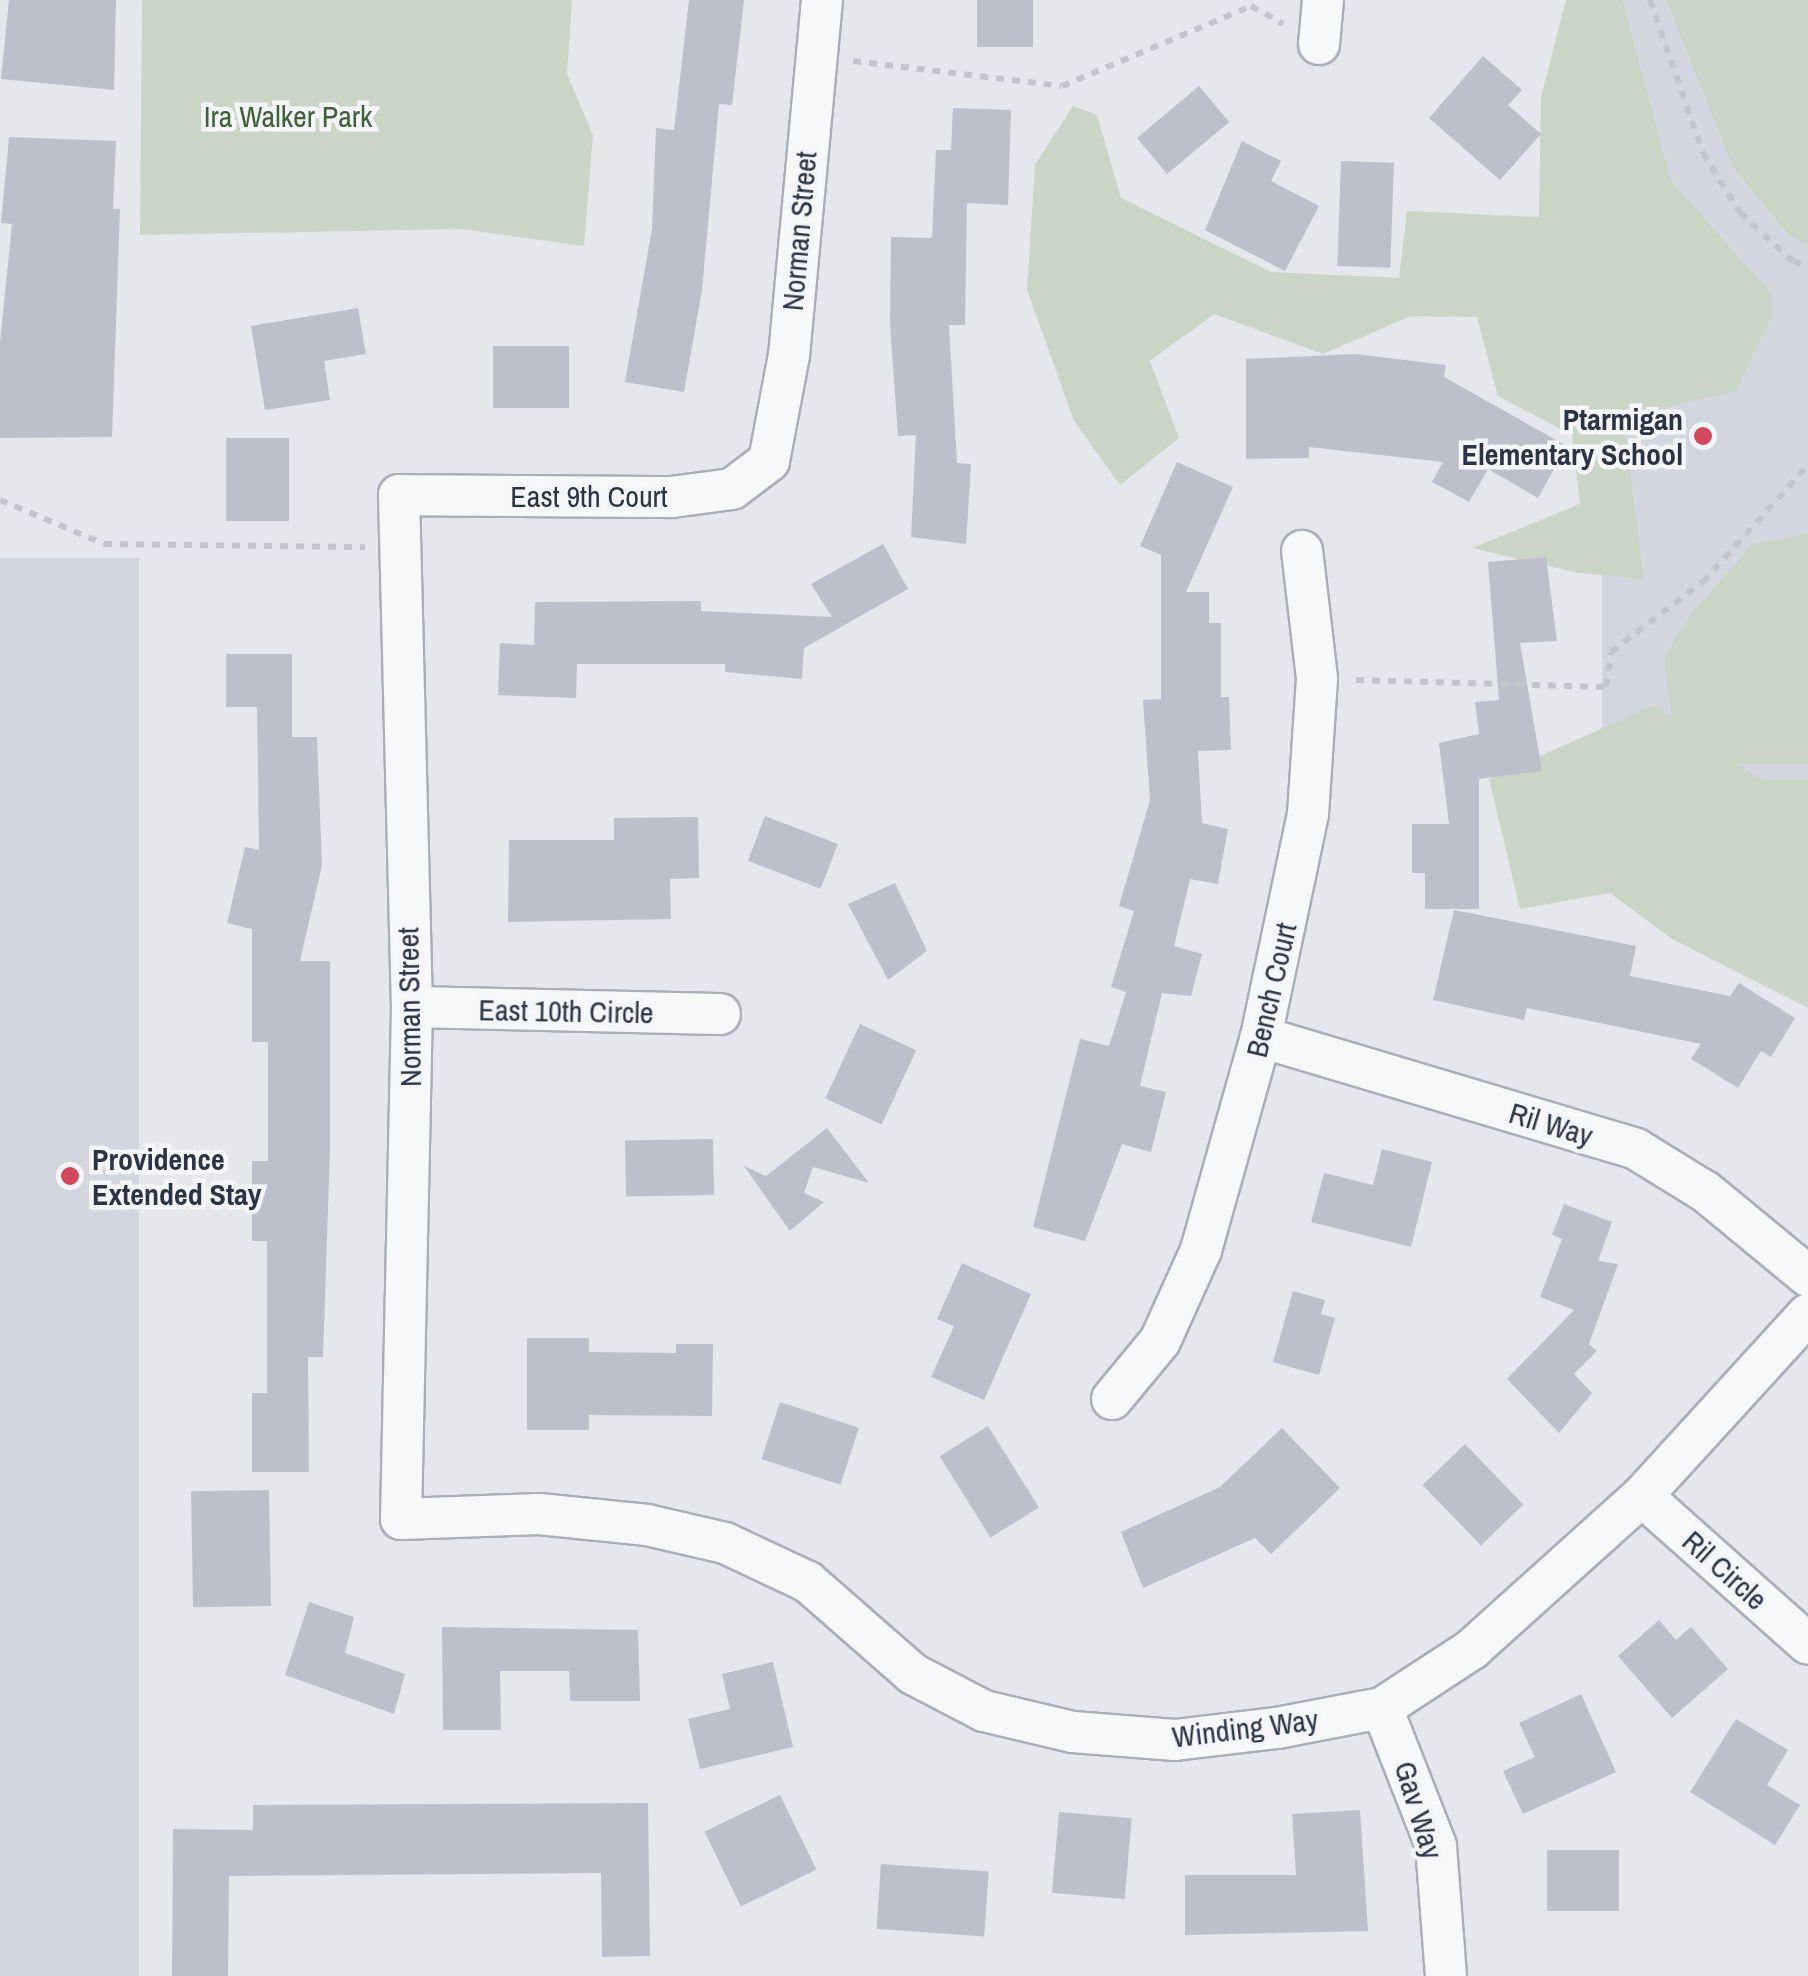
<!DOCTYPE html>
<style>
body{margin:0}
#map{position:relative;width:1808px;height:1976px;overflow:hidden;background:#e4e7ec;font-family:"Archivo Narrow",sans-serif}
div>[style]{position:absolute}
.built>*{inset:0;background:#d2d6de;transform-origin:0 0}
.green>*{inset:0;background:#c9d6c5}
.building>*{inset:0;background:#bbc0ca;transform-origin:0 0}
.path>*{height:6px;margin-top:-3px;transform-origin:0;background:repeating-linear-gradient(90deg,#c2c5cb 0 8px,transparent 0 16px)}
.roads{filter:drop-shadow(2px 0 #a9aeb7) drop-shadow(-2px 0 #a9aeb7) drop-shadow(0 2px #a9aeb7) drop-shadow(0 -2px #a9aeb7)}
.minor>*{height:40px;margin:-20px;padding:0 20px;transform-origin:20px;border-radius:20px;background:#f7f8fa}
.dots>*{width:28px;height:28px;translate:-50% -50%;box-sizing:border-box;border:5px solid #f4f6f9;border-radius:50%}
span{translate:-50% -50%;white-space:nowrap;text-align:center;line-height:1.15;-webkit-text-stroke:9px #f4f6f9;paint-order:stroke}
.park-label{font-size:30px;color:#3f6138}
.street-label{font-size:30px;color:#2b3445}
.poi-label{font-size:30px;color:#2b3445;font-weight:700}
.right{translate:-100% -50%;text-align:right}
.left{translate:0 -50%;text-align:left}
</style>
<div id="map">
<div class="built">
<div style="left:1602px;top:0;width:206px;height:873px"></div>
<div style="left:139px;top:558px;width:1418px;height:139px;rotate:90deg"></div>
</div>
<div class="green">
<div style="clip-path:polygon(142px 0,572px 0,567px 74px,593px 135px,584px 246px,462px 229px,140px 235px)"></div>
<div style="clip-path:polygon(1566px 0,1622px 0,1671px 181px,1771px 293px,1772px 317px,1736px 391px,1623px 417px,1644px 579px,1578px 573px,1472px 548px,1580px 504px,1572px 435px,1498px 396px,1477px 317px,1411px 316px,1323px 354px,1214px 314px,1150px 361px,1179px 438px,1120px 485px,1074px 421px,1027px 290px,1035px 165px,1073px 106px,1097px 115px,1121px 198px,1271px 272px,1399px 278px,1407px 211px,1539px 217px,1541px 97px)"></div>
<div style="clip-path:polygon(1666px 0,1808px 0,1808px 245px,1789px 235px,1733px 167px)"></div>
<div style="clip-path:polygon(1808px 534px,1808px 764px,1739px 764px,1762px 780px,1808px 780px,1808px 1008px,1672px 939px,1610px 893px,1520px 909px,1489px 779px,1654px 705px,1672px 717px,1664px 657px,1690px 615px,1753px 544px)"></div>
</div>
<div class="building">
<div style="clip-path:polygon(9px 0,116px 0,114px 90px,1px 79px)"></div>
<div style="clip-path:polygon(689px 0,744px 0,732px 105px,719px 104px,702px 290px,684px 392px,625px 382px,652px 229px,656px 128px,674px 130px)"></div>
<div style="left:977px;top:0;width:56px;height:47px"></div>
<div style="clip-path:polygon(1483px 56px,1522px 90px,1508px 105px,1541px 134px,1500px 180px,1429px 118px)"></div>
<div style="left:1199px;top:86px;width:47px;height:81px;rotate:50deg"></div>
<div style="clip-path:polygon(953px 108px,1011px 110px,1008px 205px,967px 203px,965px 325px,949px 325px,957px 463px,971px 464px,966px 544px,911px 537px,916px 435px,898px 436px,890px 324px,891px 237px,932px 238px,936px 150px,951px 150px)"></div>
<div style="clip-path:polygon(9px 137px,116px 141px,113px 209px,120px 209px,112px 437px,0 438px,0 343px,12px 224px,1px 223px)"></div>
<div style="clip-path:polygon(1242px 141px,1281px 161px,1271px 181px,1319px 206px,1285px 271px,1205px 230px)"></div>
<div style="left:1341px;top:161px;width:53px;height:105px;rotate:2deg"></div>
<div style="clip-path:polygon(358px 308px,366px 354px,324px 361px,330px 400px,265px 410px,251px 326px)"></div>
<div style="left:493px;top:346px;width:76px;height:62px"></div>
<div style="clip-path:polygon(1355px 354px,1446px 365px,1444px 377px,1567px 446px,1538px 498px,1488px 469px,1469px 502px,1432px 482px,1443px 462px,1309px 447px,1309px 458px,1246px 459px,1246px 359px)"></div>
<div style="left:226px;top:438px;width:63px;height:83px"></div>
<div style="clip-path:polygon(1177px 462px,1233px 487px,1186px 592px,1209px 592px,1209px 623px,1221px 623px,1221px 697px,1229px 697px,1231px 750px,1198px 751px,1202px 823px,1228px 829px,1218px 884px,1190px 879px,1174px 946px,1202px 954px,1191px 996px,1162px 993px,1140px 1086px,1166px 1092px,1151px 1152px,1122px 1144px,1085px 1241px,1033px 1227px,1080px 1039px,1109px 1046px,1126px 992px,1111px 987px,1134px 911px,1119px 906px,1150px 800px,1143px 700px,1161px 699px,1161px 555px,1140px 546px)"></div>
<div style="clip-path:polygon(883px 544px,908px 589px,804px 648px,802px 679px,725px 672px,725px 664px,577px 664px,576px 698px,498px 695px,500px 643px,534px 645px,535px 602px,701px 601px,701px 611px,832px 617px,811px 584px)"></div>
<div style="clip-path:polygon(1546px 557px,1557px 641px,1520px 643px,1542px 771px,1479px 779px,1479px 909px,1425px 909px,1425px 873px,1412px 873px,1412px 824px,1449px 824px,1439px 743px,1479px 734px,1475px 702px,1499px 700px,1488px 562px)"></div>
<div style="clip-path:polygon(226px 654px,292px 654px,292px 737px,317px 737px,322px 865px,300px 961px,330px 961px,330px 1150px,323px 1357px,308px 1357px,309px 1472px,252px 1472px,252px 1393px,267px 1393px,267px 1241px,252px 1241px,252px 1161px,268px 1161px,268px 1042px,252px 1042px,252px 929px,227px 923px,245px 847px,259px 850px,257px 707px,226px 707px)"></div>
<div style="left:765px;top:816px;width:78px;height:48px;rotate:21deg"></div>
<div style="clip-path:polygon(698px 817px,699px 878px,670px 879px,671px 919px,508px 922px,509px 840px,614px 840px,614px 818px)"></div>
<div style="clip-path:polygon(895px 883px,927px 951px,888px 980px,848px 904px)"></div>
<div style="clip-path:polygon(1454px 910px,1636px 946px,1630px 976px,1730px 996px,1739px 983px,1795px 1018px,1771px 1057px,1761px 1051px,1738px 1088px,1691px 1059px,1701px 1044px,1527px 1008px,1524px 1020px,1433px 1000px)"></div>
<div style="left:860px;top:1024px;width:62px;height:82px;rotate:25deg"></div>
<div style="clip-path:polygon(827px 1128px,869px 1183px,813px 1167px,804px 1193px,824px 1202px,790px 1231px,744px 1166px,766px 1176px)"></div>
<div style="left:713px;top:1139px;width:56px;height:88px;rotate:89deg"></div>
<div style="clip-path:polygon(1382px 1149px,1432px 1162px,1411px 1247px,1311px 1222px,1324px 1173px,1373px 1185px)"></div>
<div style="clip-path:polygon(1564px 1204px,1612px 1222px,1598px 1261px,1618px 1264px,1589px 1344px,1597px 1351px,1574px 1374px,1592px 1393px,1559px 1433px,1507px 1379px,1574px 1310px,1540px 1297px,1562px 1239px,1552px 1235px)"></div>
<div style="clip-path:polygon(962px 1263px,1031px 1294px,984px 1400px,931px 1377px,954px 1326px,937px 1319px)"></div>
<div style="clip-path:polygon(1293px 1291px,1325px 1300px,1321px 1314px,1335px 1318px,1319px 1375px,1273px 1362px)"></div>
<div style="clip-path:polygon(527px 1338px,589px 1338px,589px 1352px,676px 1353px,676px 1344px,713px 1344px,712px 1416px,589px 1415px,589px 1430px,527px 1430px)"></div>
<div style="left:780px;top:1402px;width:83px;height:60px;rotate:18deg"></div>
<div style="left:988px;top:1426px;width:96px;height:57px;rotate:58deg"></div>
<div style="clip-path:polygon(1282px 1428px,1340px 1488px,1271px 1554px,1255px 1538px,1143px 1588px,1121px 1532px,1220px 1487px)"></div>
<div style="left:1465px;top:1444px;width:84px;height:59px;rotate:46deg"></div>
<div style="left:269px;top:1490px;width:116px;height:78px;rotate:89deg"></div>
<div style="clip-path:polygon(309px 1602px,354px 1617px,345px 1653px,405px 1674px,394px 1714px,285px 1675px)"></div>
<div style="clip-path:polygon(1659px 1620px,1676px 1640px,1691px 1627px,1728px 1669px,1672px 1718px,1618px 1656px)"></div>
<div style="clip-path:polygon(442px 1627px,638px 1630px,640px 1701px,570px 1701px,569px 1671px,500px 1671px,501px 1730px,443px 1730px)"></div>
<div style="clip-path:polygon(773px 1662px,793px 1747px,700px 1769px,688px 1719px,730px 1709px,722px 1674px)"></div>
<div style="clip-path:polygon(1581px 1694px,1616px 1772px,1523px 1814px,1503px 1771px,1535px 1757px,1519px 1723px)"></div>
<div style="clip-path:polygon(1736px 1719px,1788px 1750px,1767px 1785px,1800px 1805px,1775px 1845px,1690px 1792px)"></div>
<div style="left:780px;top:1795px;width:83px;height:84px;rotate:64deg"></div>
<div style="clip-path:polygon(648px 1803px,650px 1956px,602px 1957px,601px 1873px,229px 1876px,228px 1976px,172px 1976px,173px 1829px,253px 1830px,253px 1805px)"></div>
<div style="clip-path:polygon(1360px 1810px,1368px 1931px,1185px 1935px,1185px 1875px,1296px 1875px,1292px 1814px)"></div>
<div style="left:1059px;top:1812px;width:73px;height:81px;rotate:5deg"></div>
<div style="left:1547px;top:1850px;width:72px;height:61px"></div>
<div style="left:881px;top:1864px;width:108px;height:65px;rotate:4deg"></div>
</div>
<div class="path">
<div style="left:1650px;top:0;width:162px;rotate:70.9deg"></div>
<div style="left:1703px;top:153px;width:70px;rotate:58.3deg"></div>
<div style="left:1740px;top:213px;width:72px;rotate:42.2deg"></div>
<div style="left:1793px;top:261px;width:16px;rotate:18deg"></div>
<div style="left:853px;top:61px;width:210px;rotate:6.8deg"></div>
<div style="left:1062px;top:86px;width:205px;rotate:-22.9deg"></div>
<div style="left:1251px;top:6px;width:37px;rotate:29deg"></div>
<div style="left:0;top:500px;width:113px;rotate:22.9deg"></div>
<div style="left:104px;top:544px;width:261px;rotate:0.7deg"></div>
<div style="left:1356px;top:680px;width:250px;rotate:1.6deg"></div>
<div style="left:1606px;top:687px;width:35px;rotate:-82deg"></div>
<div style="left:1611px;top:652px;width:116px;rotate:-37.3deg"></div>
<div style="left:1703px;top:582px;width:157px;rotate:-48.1deg"></div>
</div>
<div class="roads">
<div class="minor">
<div style="left:822px;top:0;width:357px;rotate:95.3deg"></div>
<div style="left:789px;top:355px;width:108px;rotate:100.7deg"></div>
<div style="left:769px;top:461px;width:46px;rotate:142.9deg"></div>
<div style="left:732px;top:489px;width:62px;rotate:172.5deg"></div>
<div style="left:671px;top:497px;width:272px;rotate:-179.6deg"></div>
<div style="left:399px;top:495px;width:512px;rotate:88.55deg"></div>
<div style="left:412px;top:1007px;width:512px;rotate:91.23deg"></div>
<div style="left:401px;top:1519px;width:138px;rotate:-2.1deg"></div>
<div style="left:539px;top:1514px;width:109px;rotate:5.8deg"></div>
<div style="left:647px;top:1525px;width:80px;rotate:13deg"></div>
<div style="left:725px;top:1543px;width:92px;rotate:25.2deg"></div>
<div style="left:808px;top:1582px;width:140px;rotate:41.2deg"></div>
<div style="left:913px;top:1674px;width:80px;rotate:27.5deg"></div>
<div style="left:984px;top:1711px;width:91px;rotate:13.3deg"></div>
<div style="left:1073px;top:1732px;width:102px;rotate:4.5deg"></div>
<div style="left:1175px;top:1740px;width:103px;rotate:-6.7deg"></div>
<div style="left:1277px;top:1728px;width:107px;rotate:-10.8deg"></div>
<div style="left:1382px;top:1708px;width:108px;rotate:-33.2deg"></div>
<div style="left:1472px;top:1649px;width:229px;rotate:-42deg"></div>
<div style="left:1642px;top:1496px;width:246px;rotate:-47.6deg"></div>
<div style="left:1319px;top:44px;width:44px;rotate:-84.8deg"></div>
<div style="left:412px;top:1007px;width:308px;rotate:1.3deg"></div>
<div style="left:1261px;top:1037px;width:391px;rotate:16.6deg"></div>
<div style="left:1636px;top:1149px;width:82px;rotate:31.6deg"></div>
<div style="left:1706px;top:1192px;width:132px;rotate:39.5deg"></div>
<div style="left:1112px;top:1399px;width:75px;rotate:-50.4deg"></div>
<div style="left:1160px;top:1341px;width:100px;rotate:-65.7deg"></div>
<div style="left:1201px;top:1250px;width:221px;rotate:-74.3deg"></div>
<div style="left:1261px;top:1037px;width:228px;rotate:-78.1deg"></div>
<div style="left:1308px;top:814px;width:136px;rotate:-86.2deg"></div>
<div style="left:1317px;top:678px;width:128px;rotate:-96.7deg"></div>
<div style="left:1642px;top:1496px;width:222px;rotate:41.7deg"></div>
<div style="left:1382px;top:1708px;width:148px;rotate:68.6deg"></div>
<div style="left:1436px;top:1846px;width:130px;rotate:85.6deg"></div>
</div>
</div>
<div class="dots">
<div style="left:1703px;top:436px;background:#d1495b"></div>
<div style="left:70px;top:1176px;background:#d1495b"></div>
</div>
<div class="park-label">
<span style="left:288px;top:116px">Ira Walker Park</span>
</div>
<div class="street-label">
<span style="left:799px;top:231px;rotate:-85deg">Norman Street</span>
<span style="left:589px;top:496px">East 9th Court</span>
<span style="left:1271px;top:990px;rotate:-77deg">Bench Court</span>
<span style="left:409px;top:1007px;rotate:-91deg">Norman Street</span>
<span style="left:566px;top:1011px;rotate:1deg">East 10th Circle</span>
<span style="left:1551px;top:1124px;rotate:17deg">Ril Way</span>
<span style="left:1725px;top:1570px;rotate:42deg">Ril Circle</span>
<span style="left:1245px;top:1728px;rotate:-7deg">Winding Way</span>
<span style="left:1419px;top:1810px;rotate:73deg">Gav Way</span>
</div>
<div class="poi-label">
<span class="right" style="left:1683px;top:436px">Ptarmigan<br>Elementary School</span>
<span class="left" style="left:92px;top:1176px">Providence<br>Extended Stay</span>
</div>
</div>
